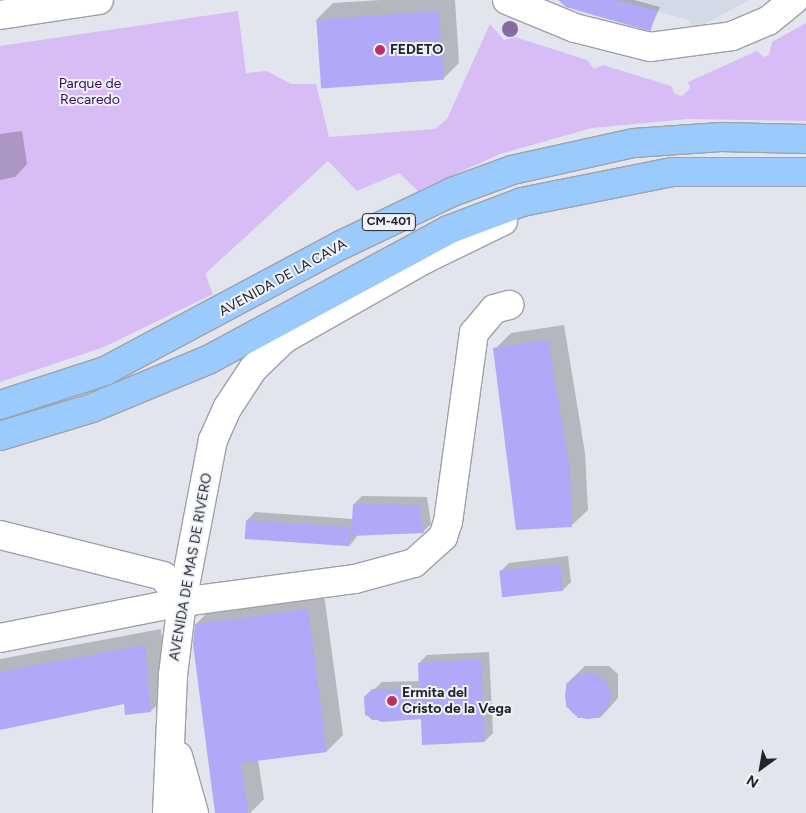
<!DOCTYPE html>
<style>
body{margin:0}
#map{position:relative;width:806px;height:813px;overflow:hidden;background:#e2e5ed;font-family:Figtree,sans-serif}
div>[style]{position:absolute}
.built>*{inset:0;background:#d4d9e8}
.green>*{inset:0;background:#d7bcf5}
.shadow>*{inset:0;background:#0003}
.building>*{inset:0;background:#b0a9f7;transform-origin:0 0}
.round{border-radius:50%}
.roads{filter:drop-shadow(1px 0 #9fa1a8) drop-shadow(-1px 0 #9fa1a8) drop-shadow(0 1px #9fa1a8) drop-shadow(0 -1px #9fa1a8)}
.minor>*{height:28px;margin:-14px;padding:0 14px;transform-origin:14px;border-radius:14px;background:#fff}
.major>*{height:28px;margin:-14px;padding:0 14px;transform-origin:14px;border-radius:14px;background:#9acbfc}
.trees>*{width:16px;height:16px;margin:-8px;border-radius:50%;background:#886aa0}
.dots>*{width:14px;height:14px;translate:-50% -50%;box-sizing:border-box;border:2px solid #eff2fa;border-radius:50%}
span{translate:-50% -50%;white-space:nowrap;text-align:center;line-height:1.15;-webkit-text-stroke:4px #eff2fa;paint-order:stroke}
.shield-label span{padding:1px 4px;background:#eff2fa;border:1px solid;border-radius:4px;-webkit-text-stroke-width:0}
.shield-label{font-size:12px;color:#232426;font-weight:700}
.poi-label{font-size:14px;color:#232426;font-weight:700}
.left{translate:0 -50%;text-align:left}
.park-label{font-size:14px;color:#3e0661}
.street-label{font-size:14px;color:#232426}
.north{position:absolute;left:736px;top:743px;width:50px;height:50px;-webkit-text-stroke:4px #eff2fa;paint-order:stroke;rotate:212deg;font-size:14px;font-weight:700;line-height:20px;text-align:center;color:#232426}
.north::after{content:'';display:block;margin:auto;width:18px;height:22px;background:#232426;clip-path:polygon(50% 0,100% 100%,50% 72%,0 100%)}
</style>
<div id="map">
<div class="built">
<div style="clip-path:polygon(564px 0,749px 0,694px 30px,689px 20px,657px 11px,650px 32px,574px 10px)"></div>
</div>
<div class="green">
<div style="clip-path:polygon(238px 11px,246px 73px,267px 71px,291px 84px,316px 84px,329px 137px,435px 129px,447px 119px,490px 24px,504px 40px,515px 37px,587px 60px,594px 69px,603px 65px,671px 86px,675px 94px,682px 96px,690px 88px,688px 82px,757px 51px,764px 57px,769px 55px,772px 42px,806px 23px,806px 121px,688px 119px,592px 128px,500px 154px,418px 191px,399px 173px,357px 191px,328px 161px,205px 274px,213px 294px,104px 347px,0 382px,0 46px)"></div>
</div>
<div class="shadow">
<div style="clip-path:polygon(381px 0,455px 0,459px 63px,443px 79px,317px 19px,333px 3px)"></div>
<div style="clip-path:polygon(578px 0,634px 0,660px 7px,650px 30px)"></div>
<div style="clip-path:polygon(22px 131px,27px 164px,15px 177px,0 180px,0 134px)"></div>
<div style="clip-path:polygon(564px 325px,585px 453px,588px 510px,571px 526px,495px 349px,511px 333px)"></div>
<div style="clip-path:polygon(362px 496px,427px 497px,431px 524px,423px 532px,358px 535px,350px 545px,247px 520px,255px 512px,353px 519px,354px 504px)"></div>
<div style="clip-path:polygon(568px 556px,571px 582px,563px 590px,501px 571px,509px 563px)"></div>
<div style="clip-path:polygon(324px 594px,343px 735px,327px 751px,258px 760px,264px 799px,250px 813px,216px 813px,196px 624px,212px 608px)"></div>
<div style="clip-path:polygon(161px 629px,167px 695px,151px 711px,126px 703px,0 729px,0 659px)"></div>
<div style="clip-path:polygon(489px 652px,493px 733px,485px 741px,422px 718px,372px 720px,366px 714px,366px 697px,382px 682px,420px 681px,419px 663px,427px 655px)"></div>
<div style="clip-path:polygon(585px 666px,609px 666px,618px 674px,618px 698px,600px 718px,577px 718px,577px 712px,566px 707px,566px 684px)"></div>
</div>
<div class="building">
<div style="clip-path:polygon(558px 0,617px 0,657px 11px,650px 31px,566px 7px)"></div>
<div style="left:439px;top:11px;width:69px;height:123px;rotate:86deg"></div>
<div style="clip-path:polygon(548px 340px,570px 470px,572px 527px,516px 530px,493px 348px)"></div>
<div style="clip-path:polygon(353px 504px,419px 505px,424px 533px,351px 536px)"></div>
<div style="left:246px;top:520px;width:105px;height:19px;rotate:4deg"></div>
<div style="left:560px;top:564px;width:27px;height:61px;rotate:84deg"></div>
<div style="clip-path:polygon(308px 609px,327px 752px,241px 763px,248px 813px,215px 813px,193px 644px,195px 624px)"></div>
<div style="clip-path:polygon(145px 645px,151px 712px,125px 715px,124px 704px,0 730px,0 672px)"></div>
<div style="clip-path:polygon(481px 659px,485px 742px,422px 745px,421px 719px,382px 722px,365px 715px,364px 697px,372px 689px,419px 689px,418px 663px)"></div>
<div class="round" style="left:565px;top:673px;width:46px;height:46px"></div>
</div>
<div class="roads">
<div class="minor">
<div style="left:507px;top:0;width:74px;rotate:22.4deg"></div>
<div style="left:575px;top:28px;width:77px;rotate:14.2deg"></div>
<div style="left:650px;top:47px;width:83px;rotate:-7.6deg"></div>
<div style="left:732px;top:36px;width:39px;rotate:-23deg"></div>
<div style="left:768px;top:21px;width:33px;rotate:-39deg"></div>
<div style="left:0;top:15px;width:100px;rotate:-8.6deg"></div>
<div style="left:0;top:535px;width:168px;rotate:14.1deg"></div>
<div style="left:163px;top:576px;width:32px;rotate:54deg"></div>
<div style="left:0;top:638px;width:186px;rotate:-11.2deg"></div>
<div style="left:182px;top:602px;width:175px;rotate:-7.6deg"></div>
<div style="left:355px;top:579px;width:61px;rotate:-15.2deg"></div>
<div style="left:414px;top:563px;width:39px;rotate:-42deg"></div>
<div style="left:443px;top:537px;width:16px;rotate:-72deg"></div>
<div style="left:448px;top:522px;width:191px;rotate:-82.2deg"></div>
<div style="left:474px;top:333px;width:31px;rotate:-50deg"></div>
<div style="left:494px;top:309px;width:16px;rotate:-15deg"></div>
<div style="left:178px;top:756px;width:59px;rotate:74.3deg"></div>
<div style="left:167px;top:813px;width:138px;rotate:-87.5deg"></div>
<div style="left:173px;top:675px;width:74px;rotate:-83deg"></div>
<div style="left:182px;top:602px;width:165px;rotate:-79.2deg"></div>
<div style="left:213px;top:440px;width:36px;rotate:-66deg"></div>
<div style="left:228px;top:407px;width:45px;rotate:-56.7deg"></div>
<div style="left:253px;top:369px;width:43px;rotate:-44.1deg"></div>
<div style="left:284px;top:339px;width:160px;rotate:-29.6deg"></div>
<div style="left:423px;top:260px;width:89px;rotate:-26deg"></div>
</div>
<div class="major">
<div style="left:0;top:405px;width:110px;rotate:-17.9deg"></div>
<div style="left:105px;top:371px;width:268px;rotate:-28.1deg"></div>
<div style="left:341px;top:245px;width:123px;rotate:-25.5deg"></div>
<div style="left:452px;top:192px;width:64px;rotate:-20.1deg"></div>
<div style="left:512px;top:170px;width:125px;rotate:-12.5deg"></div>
<div style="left:634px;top:143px;width:87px;rotate:-3.9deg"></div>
<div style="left:721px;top:137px;width:85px;rotate:1.3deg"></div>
<div style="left:0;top:436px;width:96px;rotate:-16.9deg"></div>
<div style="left:92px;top:408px;width:126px;rotate:-22.5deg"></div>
<div style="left:208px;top:360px;width:273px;rotate:-28.4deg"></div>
<div style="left:448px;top:230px;width:79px;rotate:-20.7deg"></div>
<div style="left:522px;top:202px;width:153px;rotate:-11.3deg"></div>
<div style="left:672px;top:172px;width:134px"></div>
</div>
</div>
<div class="trees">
<div style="left:510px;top:29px"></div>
</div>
<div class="dots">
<div style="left:380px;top:50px;background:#bc3064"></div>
<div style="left:392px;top:701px;background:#bc3064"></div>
</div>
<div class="shield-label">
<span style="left:389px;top:222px">CM-401</span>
</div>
<div class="poi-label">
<span class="left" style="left:390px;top:50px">FEDETO</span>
<span class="left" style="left:402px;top:701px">Ermita del<br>Cristo de la Vega</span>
</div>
<div class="park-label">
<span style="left:90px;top:92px">Parque de<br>Recaredo</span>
</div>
<div class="street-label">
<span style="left:283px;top:278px;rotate:-29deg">AVENIDA DE LA CAVA</span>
<span style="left:191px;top:567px;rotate:-80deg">AVENIDA DE MAS DE RIVERO</span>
</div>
<div class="north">N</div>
</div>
